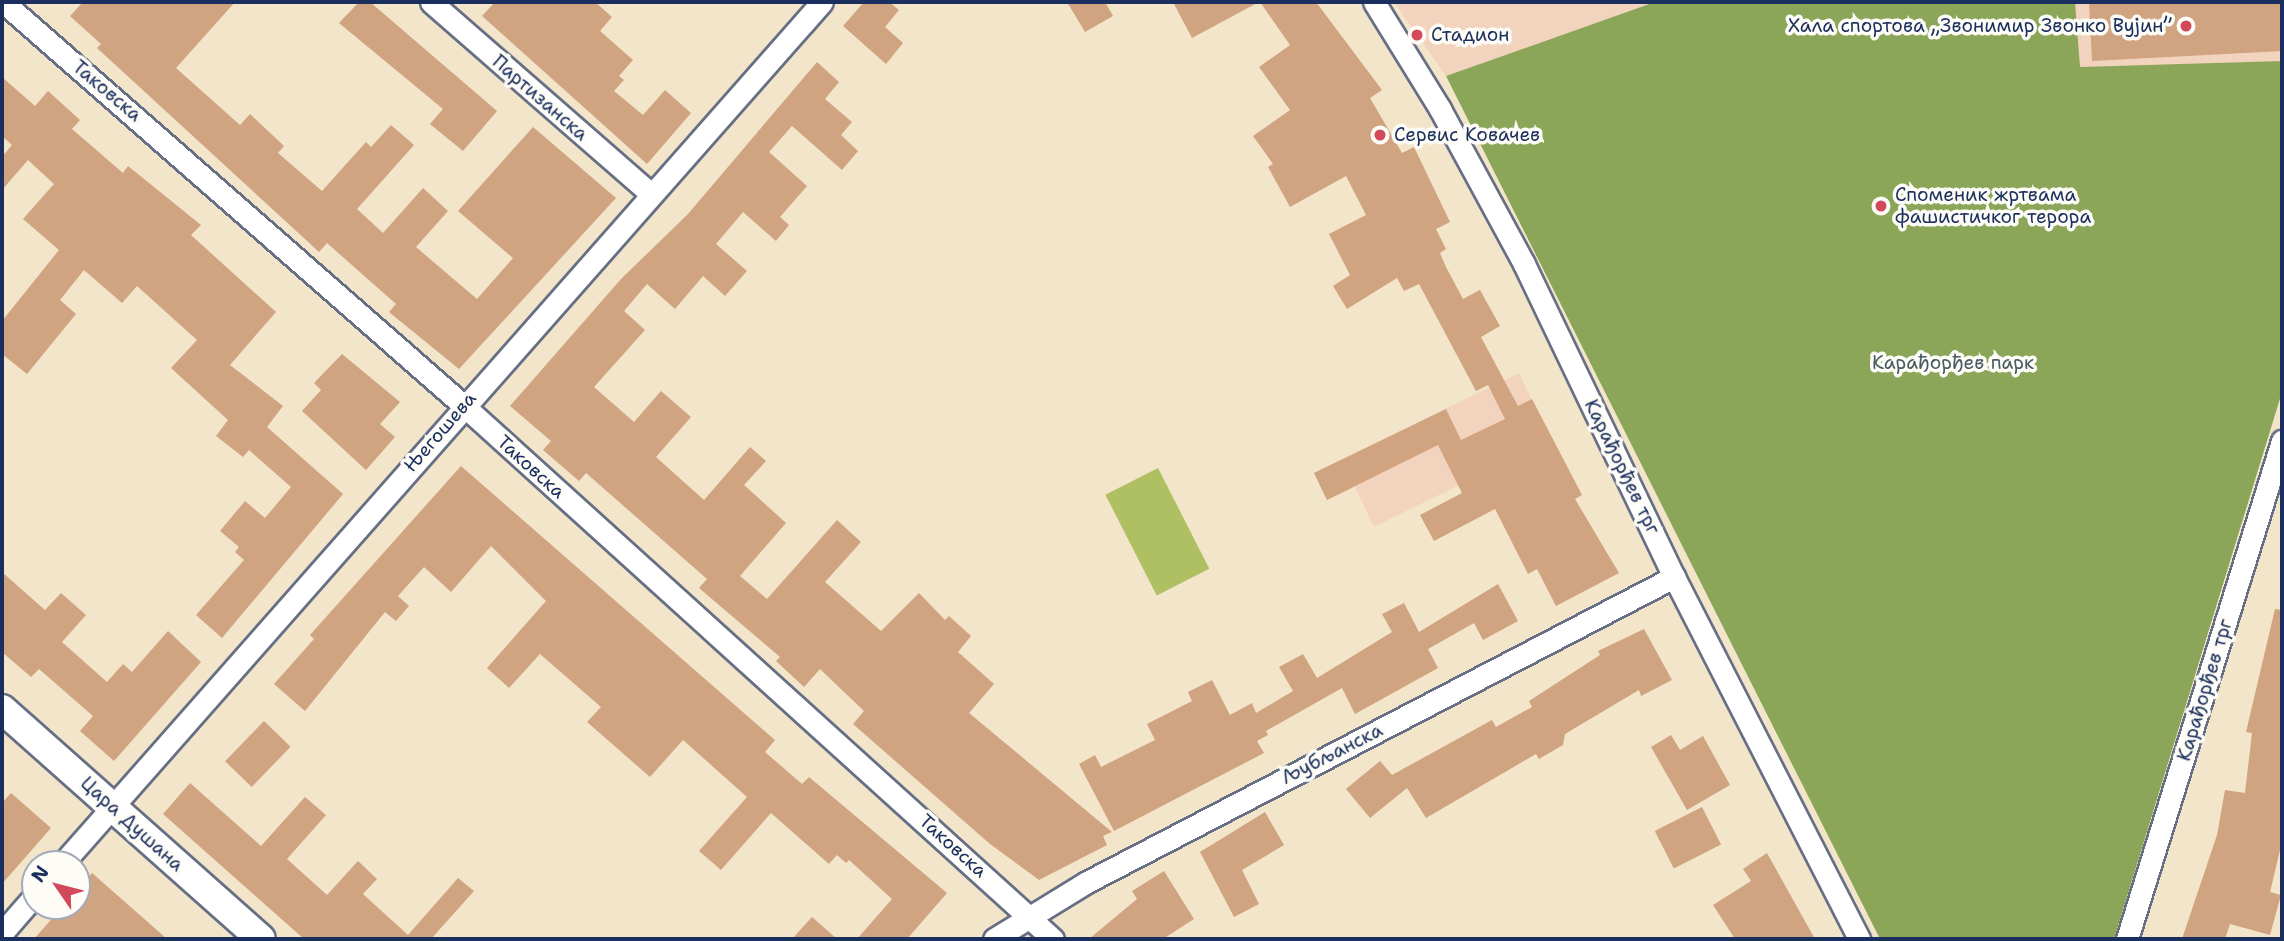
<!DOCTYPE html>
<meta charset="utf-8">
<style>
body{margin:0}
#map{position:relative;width:2284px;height:941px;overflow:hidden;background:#f2e5ca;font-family:"Shantell Sans",sans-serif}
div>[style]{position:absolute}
.built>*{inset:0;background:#f2d4be;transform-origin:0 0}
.green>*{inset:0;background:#afc063;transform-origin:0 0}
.forest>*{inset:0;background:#8ba659}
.building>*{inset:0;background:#d0a381;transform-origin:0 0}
.roads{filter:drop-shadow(2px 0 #666f84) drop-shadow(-2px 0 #666f84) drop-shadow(0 2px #666f84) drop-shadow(0 -2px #666f84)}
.minor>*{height:21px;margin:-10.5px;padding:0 10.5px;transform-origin:10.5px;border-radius:10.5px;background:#fff}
.tertiary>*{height:28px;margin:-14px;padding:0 14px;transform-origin:14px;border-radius:14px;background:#fff}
.dots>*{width:19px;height:19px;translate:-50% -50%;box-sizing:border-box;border:4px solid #fdfcf7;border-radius:50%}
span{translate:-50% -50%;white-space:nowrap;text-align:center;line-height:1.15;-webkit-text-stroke:7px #fdfcf7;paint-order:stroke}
.poi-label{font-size:19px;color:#1b2f5e}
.right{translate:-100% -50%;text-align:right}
.left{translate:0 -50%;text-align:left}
.street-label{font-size:19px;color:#1b2f5e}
.park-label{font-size:19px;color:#475a60}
.frame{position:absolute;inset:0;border:4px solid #1b2f5e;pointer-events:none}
.north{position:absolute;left:21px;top:850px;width:70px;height:70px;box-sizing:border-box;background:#fdfcf7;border:2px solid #a3aaba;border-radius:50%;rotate:305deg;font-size:19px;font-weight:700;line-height:28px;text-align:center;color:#1b2f5e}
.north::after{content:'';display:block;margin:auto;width:24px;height:32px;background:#d1495b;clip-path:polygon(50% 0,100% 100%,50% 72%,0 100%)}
</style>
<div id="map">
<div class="built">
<div style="clip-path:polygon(1394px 2px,1655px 2px,1446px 76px)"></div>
<div style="left:2075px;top:2px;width:207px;height:65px"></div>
<div style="clip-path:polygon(1519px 373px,1551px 440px,1374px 527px,1355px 487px,1327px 500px,1314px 473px)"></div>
</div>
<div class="green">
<div style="left:1158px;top:468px;width:113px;height:59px;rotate:63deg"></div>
</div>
<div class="forest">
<div style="clip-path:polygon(1655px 2px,2075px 2px,2080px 67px,2282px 61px,2282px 392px,2114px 939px,1880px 939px,1446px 76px)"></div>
</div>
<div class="building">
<div style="clip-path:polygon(83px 2px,235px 2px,176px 68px,240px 125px,250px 114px,284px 146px,278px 153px,322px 191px,366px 142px,371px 147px,391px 125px,414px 145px,357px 209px,383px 233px,423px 188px,448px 211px,416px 247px,477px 299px,513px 258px,458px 211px,533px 127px,616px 198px,459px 369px,389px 312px,396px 304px,327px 243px,319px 252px,97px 48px,101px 44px,70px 16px)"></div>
<div style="clip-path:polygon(359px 2px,370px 2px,497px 111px,463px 151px,430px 124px,443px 109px,339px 23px)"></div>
<div style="clip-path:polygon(495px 2px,595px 2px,612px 17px,600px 31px,633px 60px,619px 76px,624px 80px,614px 91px,643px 115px,665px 90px,691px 113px,647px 164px,482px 16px)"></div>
<div style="clip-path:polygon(864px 2px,889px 2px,899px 10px,885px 27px,903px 43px,886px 64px,843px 26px)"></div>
<div style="clip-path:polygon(1067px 2px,1105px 2px,1113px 16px,1085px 32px)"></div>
<div style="clip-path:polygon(1173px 2px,1259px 2px,1192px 38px)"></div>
<div style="clip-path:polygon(1260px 2px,1316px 2px,1382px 90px,1370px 98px,1402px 153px,1414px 147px,1450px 222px,1436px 229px,1446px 249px,1440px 253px,1446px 267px,1463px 299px,1480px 290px,1500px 326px,1481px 337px,1518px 406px,1532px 399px,1582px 495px,1575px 499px,1619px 573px,1556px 606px,1537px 569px,1528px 574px,1495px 509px,1434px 541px,1420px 515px,1462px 493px,1438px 445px,1327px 500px,1314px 473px,1446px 409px,1461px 440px,1505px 419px,1488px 385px,1476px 391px,1419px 284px,1404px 291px,1397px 278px,1347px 309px,1333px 286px,1350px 275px,1329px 234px,1366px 215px,1346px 176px,1290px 207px,1268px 167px,1273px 164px,1253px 136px,1290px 110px,1259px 67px,1290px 45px)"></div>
<div style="clip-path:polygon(2089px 2px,2282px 2px,2282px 51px,2092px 61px)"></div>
<div style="clip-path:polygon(817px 62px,839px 82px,825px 99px,852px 122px,841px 135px,858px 151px,842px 170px,792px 126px,769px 152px,807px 186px,780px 217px,789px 225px,776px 241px,743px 212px,716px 244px,747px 271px,725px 296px,703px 276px,675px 309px,647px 284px,624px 311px,645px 330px,594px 387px,634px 422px,661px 391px,691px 417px,656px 457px,704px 500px,750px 447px,766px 461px,744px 485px,786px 523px,740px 576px,767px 599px,837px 520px,861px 542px,825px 582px,881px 631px,919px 593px,945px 620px,949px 616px,971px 636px,958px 652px,994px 684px,969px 713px,1112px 832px,1103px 836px,1107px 845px,1039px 880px,990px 844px,853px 724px,864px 711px,820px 669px,804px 687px,776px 661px,780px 657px,699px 588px,707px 579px,586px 473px,579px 481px,543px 450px,551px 441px,510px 406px,621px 279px,688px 214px)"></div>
<div style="clip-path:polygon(2px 77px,35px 106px,48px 91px,80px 120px,72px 129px,123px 173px,128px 166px,201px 225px,191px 235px,276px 312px,230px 365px,283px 406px,267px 427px,343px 494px,222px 638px,196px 615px,244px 560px,235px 552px,239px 547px,220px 531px,245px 501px,265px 518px,291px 487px,249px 450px,243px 457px,216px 436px,228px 420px,171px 368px,197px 340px,137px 286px,122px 303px,84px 270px,60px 300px,76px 314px,27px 374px,2px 354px,2px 321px,59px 250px,23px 219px,54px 184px,28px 160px,2px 190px,2px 157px,12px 145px,2px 136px)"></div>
<div style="clip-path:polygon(342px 354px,400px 402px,380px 424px,395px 437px,366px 470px,302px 411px,321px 390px,314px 383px)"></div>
<div style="clip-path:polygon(461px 466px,775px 740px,765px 752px,802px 784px,809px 777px,947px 893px,907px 939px,857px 939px,892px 899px,849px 860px,846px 863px,837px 855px,829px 864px,771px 813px,721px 870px,699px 851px,747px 797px,683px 740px,650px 777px,587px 722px,601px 707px,540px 654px,509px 688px,487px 668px,546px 601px,491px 546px,451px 592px,424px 567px,398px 596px,409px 606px,396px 621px,385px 612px,305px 711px,274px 684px,314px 639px,310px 635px)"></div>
<div style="clip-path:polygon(2px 572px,45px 610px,61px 593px,86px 615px,62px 642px,107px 682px,123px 664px,132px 672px,168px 631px,201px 662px,114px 761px,80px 731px,93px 716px,39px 669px,31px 677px,2px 652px)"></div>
<div style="clip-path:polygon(1498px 584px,1518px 621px,1483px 640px,1474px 623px,1428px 649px,1438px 668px,1355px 714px,1342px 688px,1266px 731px,1268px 735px,1257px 741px,1264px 753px,1114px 831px,1079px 764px,1095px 755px,1101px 767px,1155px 740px,1147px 724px,1192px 701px,1188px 692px,1212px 680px,1230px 715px,1252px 703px,1256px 713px,1293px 691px,1279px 667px,1303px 654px,1317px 678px,1392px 632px,1382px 614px,1404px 603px,1419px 632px)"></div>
<div style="clip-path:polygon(2275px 609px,2282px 610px,2282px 842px,2270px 892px,2281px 895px,2270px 935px,2230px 924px,2225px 939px,2182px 939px,2217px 835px,2225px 790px,2245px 793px,2252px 733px,2246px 732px)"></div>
<div style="clip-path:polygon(1644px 629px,1672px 680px,1641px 696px,1639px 690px,1565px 734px,1563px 745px,1539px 759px,1536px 754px,1426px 818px,1407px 788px,1370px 818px,1346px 789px,1380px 761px,1392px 775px,1492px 720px,1496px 727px,1532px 707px,1529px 701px,1600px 655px,1598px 651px)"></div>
<div style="left:264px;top:721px;width:37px;height:56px;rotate:44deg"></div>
<div style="clip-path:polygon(1671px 735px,1680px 750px,1703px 736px,1730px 785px,1687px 810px,1651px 747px)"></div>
<div style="clip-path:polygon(190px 783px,261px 846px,305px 797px,326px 815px,287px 859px,327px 895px,358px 861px,377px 879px,363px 894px,408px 935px,458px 878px,474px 891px,431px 939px,304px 939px,163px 814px)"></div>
<div style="clip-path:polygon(11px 793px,51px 828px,2px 884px,2px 803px)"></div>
<div style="left:1702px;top:807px;width:42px;height:53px;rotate:63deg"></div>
<div style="clip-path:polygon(1265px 812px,1284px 845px,1242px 870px,1259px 904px,1234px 917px,1200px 852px)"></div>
<div style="clip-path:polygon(1767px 853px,1796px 905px,1815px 939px,1735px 939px,1713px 905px,1751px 881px,1743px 869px)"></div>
<div style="clip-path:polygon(1164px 871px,1194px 919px,1163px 939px,1089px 939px,1137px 899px,1132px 891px)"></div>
<div style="clip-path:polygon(92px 873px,133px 909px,167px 939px,34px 939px,63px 906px,77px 906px,77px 890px)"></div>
<div style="clip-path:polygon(812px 917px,837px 939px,792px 939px)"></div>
</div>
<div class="roads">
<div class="minor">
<div style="left:3px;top:2px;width:612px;rotate:41.22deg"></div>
<div style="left:463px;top:405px;width:796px;rotate:42.15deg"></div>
<div style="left:431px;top:2px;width:291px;rotate:41.1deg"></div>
<div style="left:1374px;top:2px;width:126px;rotate:58.3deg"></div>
<div style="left:1440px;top:109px;width:176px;rotate:61.5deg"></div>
<div style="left:1524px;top:264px;width:347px;rotate:64.4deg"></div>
<div style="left:1674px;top:577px;width:407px;rotate:62.9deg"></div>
<div style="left:62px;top:864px;width:1149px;rotate:-48.6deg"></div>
<div style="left:2px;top:933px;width:50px;rotate:-49deg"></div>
<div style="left:994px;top:939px;width:109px;rotate:-31.5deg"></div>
<div style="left:1087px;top:882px;width:662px;rotate:-27.46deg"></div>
<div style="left:2127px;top:939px;width:522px;rotate:-72.71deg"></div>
</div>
<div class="tertiary">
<div style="left:2px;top:709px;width:346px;rotate:41.6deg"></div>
</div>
</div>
<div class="dots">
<div style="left:2186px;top:26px;background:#d1495b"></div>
<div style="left:1417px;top:35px;background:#d1495b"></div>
<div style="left:1380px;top:135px;background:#d1495b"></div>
<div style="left:1881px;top:206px;background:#d1495b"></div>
</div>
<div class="poi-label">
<span class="right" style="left:2172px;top:26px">Хала спортова „Звонимир Звонко Вујин”</span>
<span class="left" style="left:1431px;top:35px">Стадион</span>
<span class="left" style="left:1394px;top:135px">Сервис Ковачев</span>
<span class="left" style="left:1895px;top:206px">Споменик жртвама<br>фашистичког терора</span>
</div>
<div class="street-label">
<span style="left:107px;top:91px;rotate:40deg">Таковска</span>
<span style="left:540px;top:98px;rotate:41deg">Партизанска</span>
<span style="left:440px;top:432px;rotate:-49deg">Његошева</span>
<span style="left:531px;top:467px;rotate:42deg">Таковска</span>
<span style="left:1622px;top:467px;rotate:64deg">Карађорђев трг</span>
<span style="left:2205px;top:690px;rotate:-73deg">Карађорђев трг</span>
<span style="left:1332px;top:754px;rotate:-27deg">Љубљанска</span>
<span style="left:132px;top:824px;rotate:42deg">Цара Душана</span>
<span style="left:953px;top:846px;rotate:42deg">Таковска</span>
</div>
<div class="park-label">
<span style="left:1953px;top:363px">Карађорђев парк</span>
</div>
<div class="frame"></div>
<div class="north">N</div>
</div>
